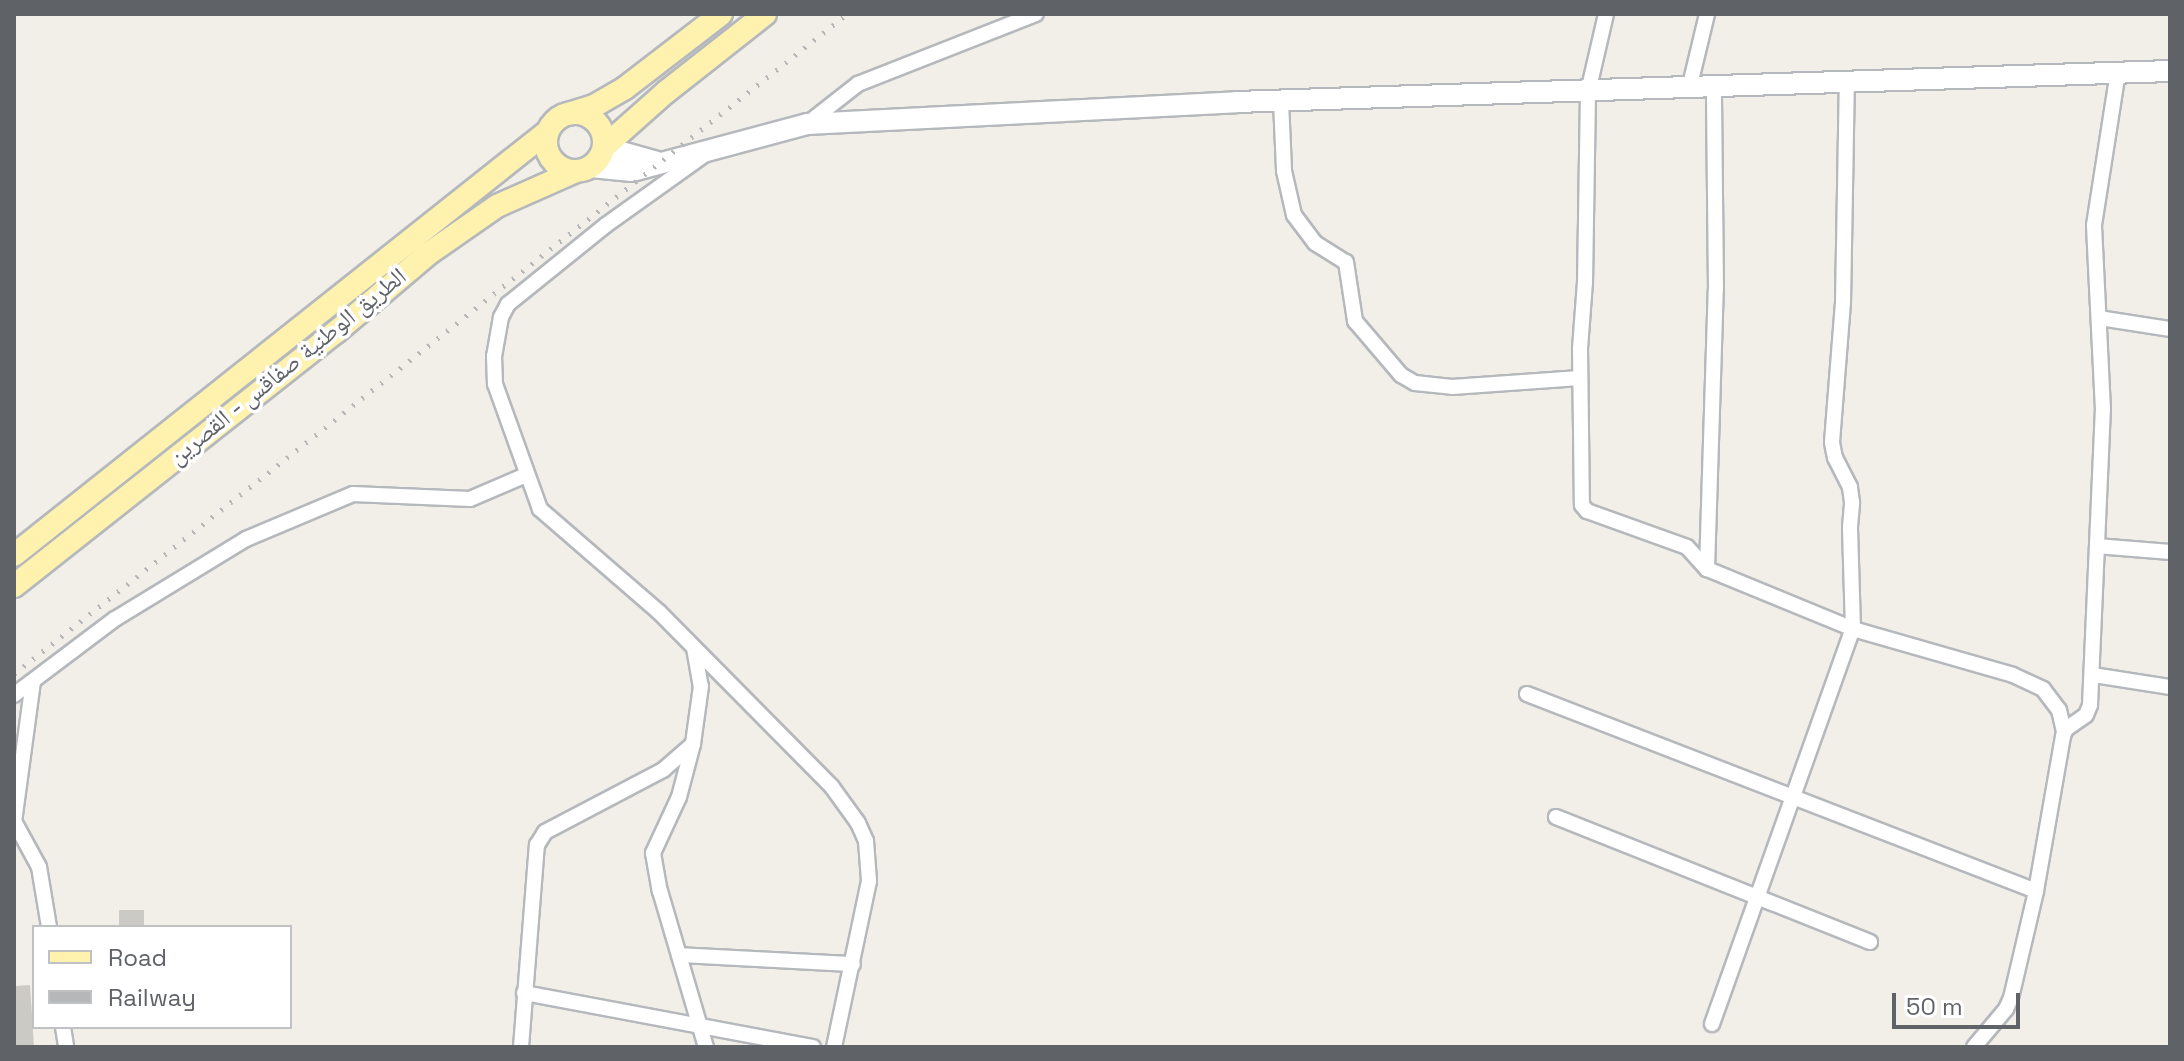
<!DOCTYPE html>
<meta charset="utf-8">
<style>
body{margin:0}
#map{position:relative;width:2184px;height:1061px;overflow:hidden;background:#f1efe8;font-family:"Space Grotesk","Noto Naskh Arabic",sans-serif}
div>[style]{position:absolute}
.building>*{inset:0;background:#cccac5;transform-origin:0 0}
.roads{filter:drop-shadow(2px 0 #b5b8bc) drop-shadow(-2px 0 #b5b8bc) drop-shadow(0 2px #b5b8bc) drop-shadow(0 -2px #b5b8bc)}
.street>*{height:14px;margin:-7px;padding:0 7px;transform-origin:7px;border-radius:7px;background:#fff}
.secondary>*{height:20px;margin:-10px;padding:0 10px;transform-origin:10px;border-radius:10px;background:#fff}
.primary>*{height:22px;margin:-11px;padding:0 11px;transform-origin:11px;border-radius:11px;background:#fff2af}
.primary>.ring{margin:-11px;padding:0;box-sizing:content-box;background:none;border:22px solid #fff2af;border-radius:50%}
.rail>*{height:5px;margin-top:-2.5px;transform-origin:0;background:repeating-linear-gradient(90deg,#b6b7b8 0 2px,transparent 0 12px)}
span{translate:-50% -50%;white-space:nowrap;text-align:center;line-height:1.15;-webkit-text-stroke:7px #fff;paint-order:stroke}
.street-label{font-size:24px;color:#5f6368}
.frame{position:absolute;inset:0;border:16px solid #5f6368;pointer-events:none}
.legend{position:absolute;left:32px;top:925px;width:260px;height:104px;box-sizing:border-box;background:#fff;border:2px solid #bfc1c3;margin:0;padding:10px 14px;list-style:none;font-size:24px;color:#5f6368}
.legend li{display:flex;align-items:center;gap:16px;height:40px}
.legend b{width:40px;border:2px solid #bfc1c3}
.scale{position:absolute;left:1892px;top:993px;width:128px;height:36px;box-sizing:border-box;border:4px solid #5f6368;border-top:0;padding-left:10px;font-size:24px;line-height:28px;white-space:nowrap;color:#5f6368;-webkit-text-stroke:6px #fff;paint-order:stroke}
</style>
<div id="map">
<div class="building">
<div style="left:119px;top:910px;width:25px;height:17px"></div>
<div style="clip-path:polygon(30px 985px,34px 1047px,14px 1047px,14px 986px)"></div>
</div>
<div class="roads">
<div class="street">
<div style="left:1606px;top:14px;width:80px;rotate:103deg"></div>
<div style="left:1588px;top:92px;width:190px;rotate:90.9deg"></div>
<div style="left:1585px;top:282px;width:66px;rotate:94.3deg"></div>
<div style="left:1580px;top:348px;width:157px;rotate:89.3deg"></div>
<div style="left:1582px;top:505px;width:8px;rotate:50deg"></div>
<div style="left:1587px;top:511px;width:106px;rotate:19.8deg"></div>
<div style="left:1687px;top:547px;width:30px;rotate:48deg"></div>
<div style="left:1707px;top:569px;width:158px;rotate:22.3deg"></div>
<div style="left:1853px;top:629px;width:166px;rotate:16deg"></div>
<div style="left:2013px;top:675px;width:33px;rotate:25deg"></div>
<div style="left:2043px;top:689px;width:26px;rotate:53deg"></div>
<div style="left:2059px;top:710px;width:22px;rotate:77deg"></div>
<div style="left:1689px;top:89px;width:77px;rotate:-76.5deg"></div>
<div style="left:1281px;top:101px;width:70px;rotate:87.5deg"></div>
<div style="left:1284px;top:171px;width:45px;rotate:77.2deg"></div>
<div style="left:1294px;top:215px;width:35px;rotate:53deg"></div>
<div style="left:1315px;top:243px;width:36px;rotate:32deg"></div>
<div style="left:1346px;top:262px;width:60px;rotate:81.3deg"></div>
<div style="left:1355px;top:321px;width:71px;rotate:49.6deg"></div>
<div style="left:1401px;top:375px;width:16px;rotate:30deg"></div>
<div style="left:1415px;top:383px;width:37px;rotate:6deg"></div>
<div style="left:1452px;top:387px;width:128px;rotate:-4deg"></div>
<div style="left:807px;top:124px;width:65px;rotate:-38.1deg"></div>
<div style="left:858px;top:84px;width:191px;rotate:-21.5deg"></div>
<div style="left:704px;top:155px;width:120px;rotate:144.5deg"></div>
<div style="left:606px;top:225px;width:126px;rotate:141.1deg"></div>
<div style="left:508px;top:304px;width:15px;rotate:118deg"></div>
<div style="left:501px;top:317px;width:40px;rotate:100deg"></div>
<div style="left:494px;top:356px;width:28px;rotate:88deg"></div>
<div style="left:495px;top:384px;width:133px;rotate:70.2deg"></div>
<div style="left:540px;top:509px;width:157px;rotate:40.9deg"></div>
<div style="left:659px;top:612px;width:246px;rotate:45.3deg"></div>
<div style="left:832px;top:787px;width:44px;rotate:54.2deg"></div>
<div style="left:858px;top:823px;width:20px;rotate:66deg"></div>
<div style="left:866px;top:841px;width:40px;rotate:85.7deg"></div>
<div style="left:869px;top:881px;width:170px;rotate:101.9deg"></div>
<div style="left:2099px;top:318px;width:72px;rotate:8.8deg"></div>
<div style="left:2097px;top:546px;width:73px;rotate:4.7deg"></div>
<div style="left:1707px;top:569px;width:280px;rotate:-88.2deg"></div>
<div style="left:1716px;top:289px;width:201px;rotate:-90.6deg"></div>
<div style="left:694px;top:648px;width:39px;rotate:80deg"></div>
<div style="left:701px;top:686px;width:59px;rotate:97.9deg"></div>
<div style="left:693px;top:744px;width:55px;rotate:104.8deg"></div>
<div style="left:679px;top:797px;width:62px;rotate:114.9deg"></div>
<div style="left:653px;top:853px;width:39px;rotate:80deg"></div>
<div style="left:660px;top:891px;width:163px;rotate:73.6deg"></div>
<div style="left:2093px;top:675px;width:78px;rotate:8.9deg"></div>
<div style="left:1527px;top:694px;width:546px;rotate:21.16deg"></div>
<div style="left:14px;top:695px;width:126px;rotate:-37deg"></div>
<div style="left:115px;top:619px;width:153px;rotate:-31.4deg"></div>
<div style="left:246px;top:539px;width:116px;rotate:-22.8deg"></div>
<div style="left:353px;top:494px;width:117px;rotate:2.4deg"></div>
<div style="left:470px;top:499px;width:61px;rotate:-23.2deg"></div>
<div style="left:1556px;top:817px;width:338px;rotate:21.7deg"></div>
<div style="left:14px;top:821px;width:52px;rotate:61.5deg"></div>
<div style="left:39px;top:867px;width:61px;rotate:80.5deg"></div>
<div style="left:14px;top:822px;width:142px;rotate:-82.3deg"></div>
<div style="left:679px;top:955px;width:174px;rotate:3deg"></div>
<div style="left:524px;top:993px;width:294px;rotate:10.6deg"></div>
<div style="left:1712px;top:1024px;width:419px;rotate:-70.4deg"></div>
<div style="left:1853px;top:629px;width:102px;rotate:-91.7deg"></div>
<div style="left:1850px;top:527px;width:25px;rotate:-85deg"></div>
<div style="left:1852px;top:502px;width:15px;rotate:-98deg"></div>
<div style="left:1850px;top:487px;width:33px;rotate:-117deg"></div>
<div style="left:1835px;top:458px;width:16px;rotate:-101deg"></div>
<div style="left:1832px;top:442px;width:139px;rotate:-85.5deg"></div>
<div style="left:1843px;top:303px;width:220px;rotate:-89deg"></div>
<div style="left:63px;top:1027px;width:20px;rotate:81deg"></div>
<div style="left:521px;top:1047px;width:203px;rotate:-85.5deg"></div>
<div style="left:537px;top:845px;width:15px;rotate:-58deg"></div>
<div style="left:545px;top:832px;width:133px;rotate:-27.7deg"></div>
<div style="left:663px;top:770px;width:40px;rotate:-41deg"></div>
<div style="left:1974px;top:1047px;width:50px;rotate:-49.9deg"></div>
<div style="left:2006px;top:1009px;width:12px;rotate:-66deg"></div>
<div style="left:2011px;top:998px;width:110px;rotate:-76.8deg"></div>
<div style="left:2036px;top:891px;width:157px;rotate:-80.1deg"></div>
<div style="left:2063px;top:736px;width:8px;rotate:-67deg"></div>
<div style="left:2066px;top:729px;width:24px;rotate:-35deg"></div>
<div style="left:2086px;top:715px;width:11px;rotate:-68deg"></div>
<div style="left:2090px;top:705px;width:295px;rotate:-87.5deg"></div>
<div style="left:2103px;top:410px;width:185px;rotate:-92.8deg"></div>
<div style="left:2094px;top:225px;width:155px;rotate:-81.1deg"></div>
</div>
<div class="secondary">
<div style="left:604px;top:147px;width:55px;rotate:15.8deg"></div>
<div style="left:591px;top:167px;width:41px;rotate:5.6deg"></div>
<div style="left:632px;top:171px;width:181px;rotate:-15deg"></div>
<div style="left:807px;top:124px;width:430px;rotate:-2.9deg"></div>
<div style="left:1236px;top:102px;width:935px;rotate:-1.9deg"></div>
</div>
<div class="primary">
<div class="ring" style="left:546px;top:113px;width:36px;height:36px"></div>
<div style="left:568px;top:114px;width:27px;rotate:-17deg"></div>
<div style="left:594px;top:106px;width:36px;rotate:-30deg"></div>
<div style="left:625px;top:88px;width:121px;rotate:-37.6deg"></div>
<div style="left:604px;top:147px;width:83px;rotate:-41.6deg"></div>
<div style="left:666px;top:92px;width:126px;rotate:-38.2deg"></div>
<div style="left:14px;top:555px;width:680px;rotate:-38.44deg"></div>
<div style="left:14px;top:586px;width:410px;rotate:-38.3deg"></div>
<div style="left:336px;top:332px;width:121px;rotate:-40.3deg"></div>
<div style="left:428px;top:254px;width:84px;rotate:-34.8deg"></div>
<div style="left:497px;top:206px;width:86px;rotate:-23.9deg"></div>
</div>
</div>
<div class="rail">
<div style="left:14px;top:674px;width:1063px;rotate:-38.39deg"></div>
</div>
<div class="street-label">
<span style="left:287px;top:366px;rotate:-39deg">الطريق الوطنية صفاقس - القصرين</span>
</div>
<div class="frame"></div>
<ul class="legend">
<li><b style="height:10px;background:#fff2af"></b>Road</li>
<li><b style="height:10px;background:#b6b7b8"></b>Railway</li>
</ul>
<div class="scale">50 m</div>
</div>
